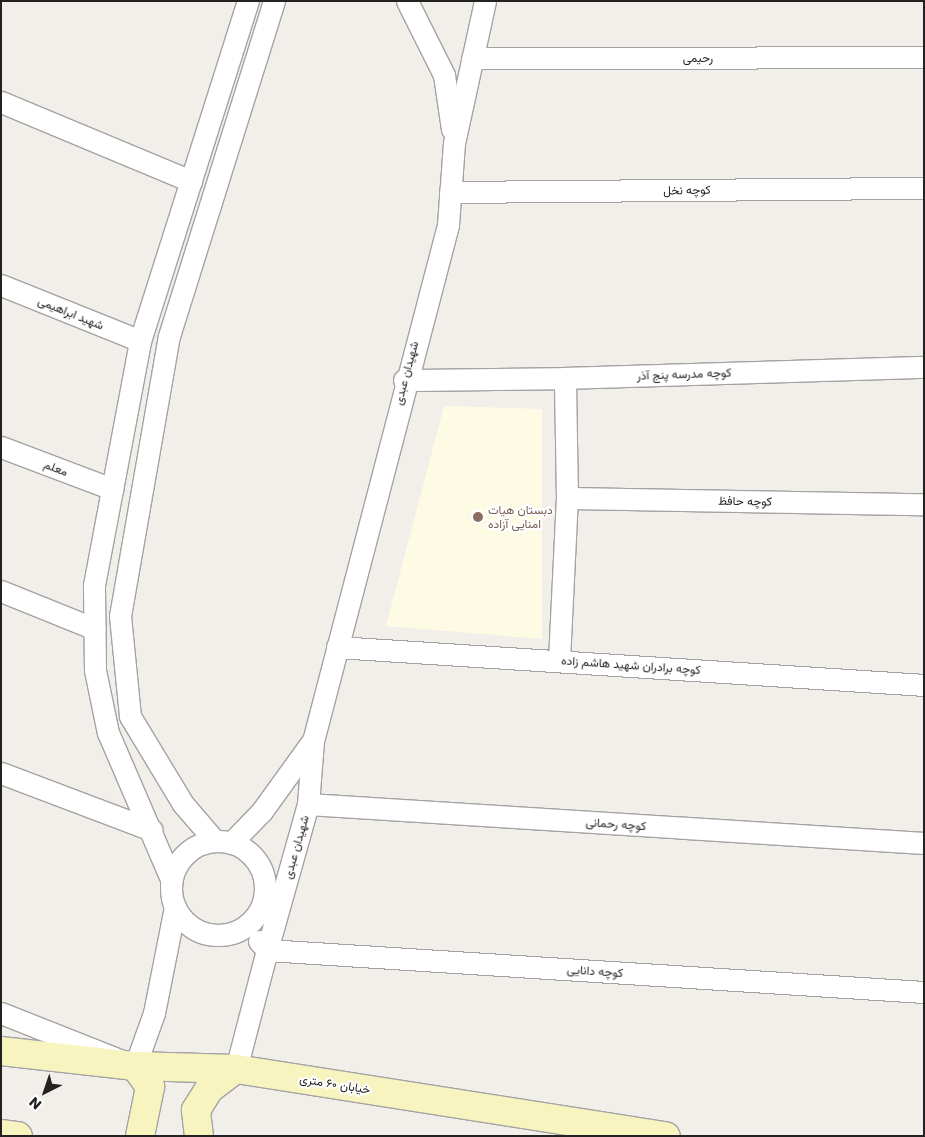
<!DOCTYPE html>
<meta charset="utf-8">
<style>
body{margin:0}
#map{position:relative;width:925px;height:1137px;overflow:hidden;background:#f2eee9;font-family:Poppins,Vazirmatn,sans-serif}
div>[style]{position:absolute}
.education>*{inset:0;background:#fefbe5}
.roads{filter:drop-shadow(1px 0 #a3a3a3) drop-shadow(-1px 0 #a3a3a3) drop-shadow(0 1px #a3a3a3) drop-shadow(0 -1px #a3a3a3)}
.street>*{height:21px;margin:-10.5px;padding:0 10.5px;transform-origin:10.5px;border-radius:10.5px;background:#fff}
.street>.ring{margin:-10.5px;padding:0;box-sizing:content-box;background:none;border:21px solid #fff;border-radius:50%}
.secondary>*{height:28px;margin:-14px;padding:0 14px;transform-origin:14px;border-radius:14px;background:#f8f4c0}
.dots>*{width:14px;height:14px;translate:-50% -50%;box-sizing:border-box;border:2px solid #fff;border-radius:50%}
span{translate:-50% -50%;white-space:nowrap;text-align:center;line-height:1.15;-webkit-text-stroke:4px #fff;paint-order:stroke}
.street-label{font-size:12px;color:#222}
.education-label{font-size:12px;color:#785e54}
.left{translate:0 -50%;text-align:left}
.frame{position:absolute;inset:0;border:2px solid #222;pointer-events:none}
.north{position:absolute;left:20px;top:1067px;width:50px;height:50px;-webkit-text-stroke:4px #fff;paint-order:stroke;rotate:221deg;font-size:14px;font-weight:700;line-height:20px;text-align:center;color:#222}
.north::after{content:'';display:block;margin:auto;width:18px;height:22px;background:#222;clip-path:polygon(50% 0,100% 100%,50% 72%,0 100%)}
</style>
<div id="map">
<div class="education">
<div style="clip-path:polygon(444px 406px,542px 409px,542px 639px,386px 626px)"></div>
</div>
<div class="roads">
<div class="street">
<div style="left:407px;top:1px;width:83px;rotate:63.4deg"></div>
<div style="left:444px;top:75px;width:55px;rotate:81.6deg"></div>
<div style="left:485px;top:1px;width:145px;rotate:102.3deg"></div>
<div style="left:454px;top:143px;width:82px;rotate:94.2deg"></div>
<div style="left:448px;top:225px;width:533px;rotate:104.66deg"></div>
<div style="left:313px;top:741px;width:63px;rotate:94.5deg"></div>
<div style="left:308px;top:804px;width:152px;rotate:105.7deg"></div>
<div style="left:267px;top:950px;width:658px;rotate:3.66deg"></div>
<div style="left:472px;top:58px;width:452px;rotate:-0.1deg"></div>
<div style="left:1px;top:102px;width:206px;rotate:22.6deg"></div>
<div style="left:450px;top:192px;width:474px;rotate:-0.5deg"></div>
<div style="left:1px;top:285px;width:150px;rotate:21.9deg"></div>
<div style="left:404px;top:380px;width:161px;rotate:-0.7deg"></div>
<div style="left:1px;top:447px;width:119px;rotate:20.7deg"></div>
<div style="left:567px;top:498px;width:357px;rotate:1deg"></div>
<div style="left:1px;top:591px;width:101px;rotate:22deg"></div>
<div style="left:337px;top:647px;width:588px;rotate:3.7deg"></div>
<div style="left:559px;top:660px;width:162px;rotate:-87.2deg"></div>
<div style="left:567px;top:498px;width:120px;rotate:-91deg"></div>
<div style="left:565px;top:378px;width:359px;rotate:-1.8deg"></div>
<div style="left:1px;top:773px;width:161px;rotate:20.7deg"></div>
<div style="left:308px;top:804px;width:617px;rotate:3.62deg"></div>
<div style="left:215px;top:841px;width:49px;rotate:-130.9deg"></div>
<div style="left:183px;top:804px;width:103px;rotate:-121.1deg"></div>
<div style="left:130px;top:716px;width:100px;rotate:-95.7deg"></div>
<div style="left:120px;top:616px;width:284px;rotate:-80.1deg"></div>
<div style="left:169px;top:336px;width:351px;rotate:-72.6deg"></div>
<div class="ring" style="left:171px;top:841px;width:73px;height:73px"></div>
<div style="left:231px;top:843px;width:45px;rotate:-45.9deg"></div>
<div style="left:262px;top:811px;width:84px;rotate:-54.2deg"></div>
<div style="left:171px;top:879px;width:159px;rotate:-113.3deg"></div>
<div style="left:108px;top:733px;width:64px;rotate:-101.7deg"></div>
<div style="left:95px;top:670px;width:85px;rotate:-90.7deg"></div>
<div style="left:94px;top:585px;width:248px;rotate:-79.3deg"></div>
<div style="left:140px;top:341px;width:357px;rotate:-72.4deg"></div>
<div style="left:1px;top:1013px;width:144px;rotate:21.6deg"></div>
<div style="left:135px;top:1066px;width:56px;rotate:-70.3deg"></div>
<div style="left:154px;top:1013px;width:108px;rotate:-78.8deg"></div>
<div style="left:236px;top:1069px;width:123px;rotate:-75.4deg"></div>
<div style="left:267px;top:950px;width:12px;rotate:-132deg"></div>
</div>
<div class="secondary">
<div style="left:1px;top:1051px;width:135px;rotate:6.4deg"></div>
<div style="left:135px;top:1066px;width:101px;rotate:1.7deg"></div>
<div style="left:236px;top:1069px;width:435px;rotate:8.9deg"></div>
<div style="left:135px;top:1066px;width:26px;rotate:54deg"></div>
<div style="left:150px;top:1087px;width:50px;rotate:101.5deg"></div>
<div style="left:1px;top:1134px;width:17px;rotate:7deg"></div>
<div style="left:199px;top:1136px;width:26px;rotate:-97deg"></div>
<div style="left:196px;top:1110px;width:25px;rotate:-58deg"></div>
<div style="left:209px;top:1089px;width:34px;rotate:-37deg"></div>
</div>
</div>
<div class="dots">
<div style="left:478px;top:517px;background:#8d6e63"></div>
</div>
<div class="street-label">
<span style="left:698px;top:58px">رحیمی</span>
<span style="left:687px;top:190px;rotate:-1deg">کوچه نخل</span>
<span style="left:71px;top:313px;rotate:22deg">شهید ابراهیمی</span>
<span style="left:406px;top:373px;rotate:-75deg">شهیدان عبدی</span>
<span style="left:684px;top:374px;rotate:-2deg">کوچه مدرسه پنج آذر</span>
<span style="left:56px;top:468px;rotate:21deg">معلم</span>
<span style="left:745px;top:501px;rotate:1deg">کوچه حافظ</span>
<span style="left:631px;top:665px;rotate:4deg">کوچه برادران شهید هاشم زاده</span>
<span style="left:616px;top:824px;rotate:4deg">کوچه رحمانی</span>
<span style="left:296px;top:847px;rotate:-74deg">شهیدان عبدی</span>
<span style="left:595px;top:971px;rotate:4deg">کوچه دانایی</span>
<span style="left:335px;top:1084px;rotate:9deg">خیابان ۶۰ متری</span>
</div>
<div class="education-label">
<span class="left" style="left:488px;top:517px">دبستان هیات<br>امنایی آزاده</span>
</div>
<div class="frame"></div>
<div class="north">N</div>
</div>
